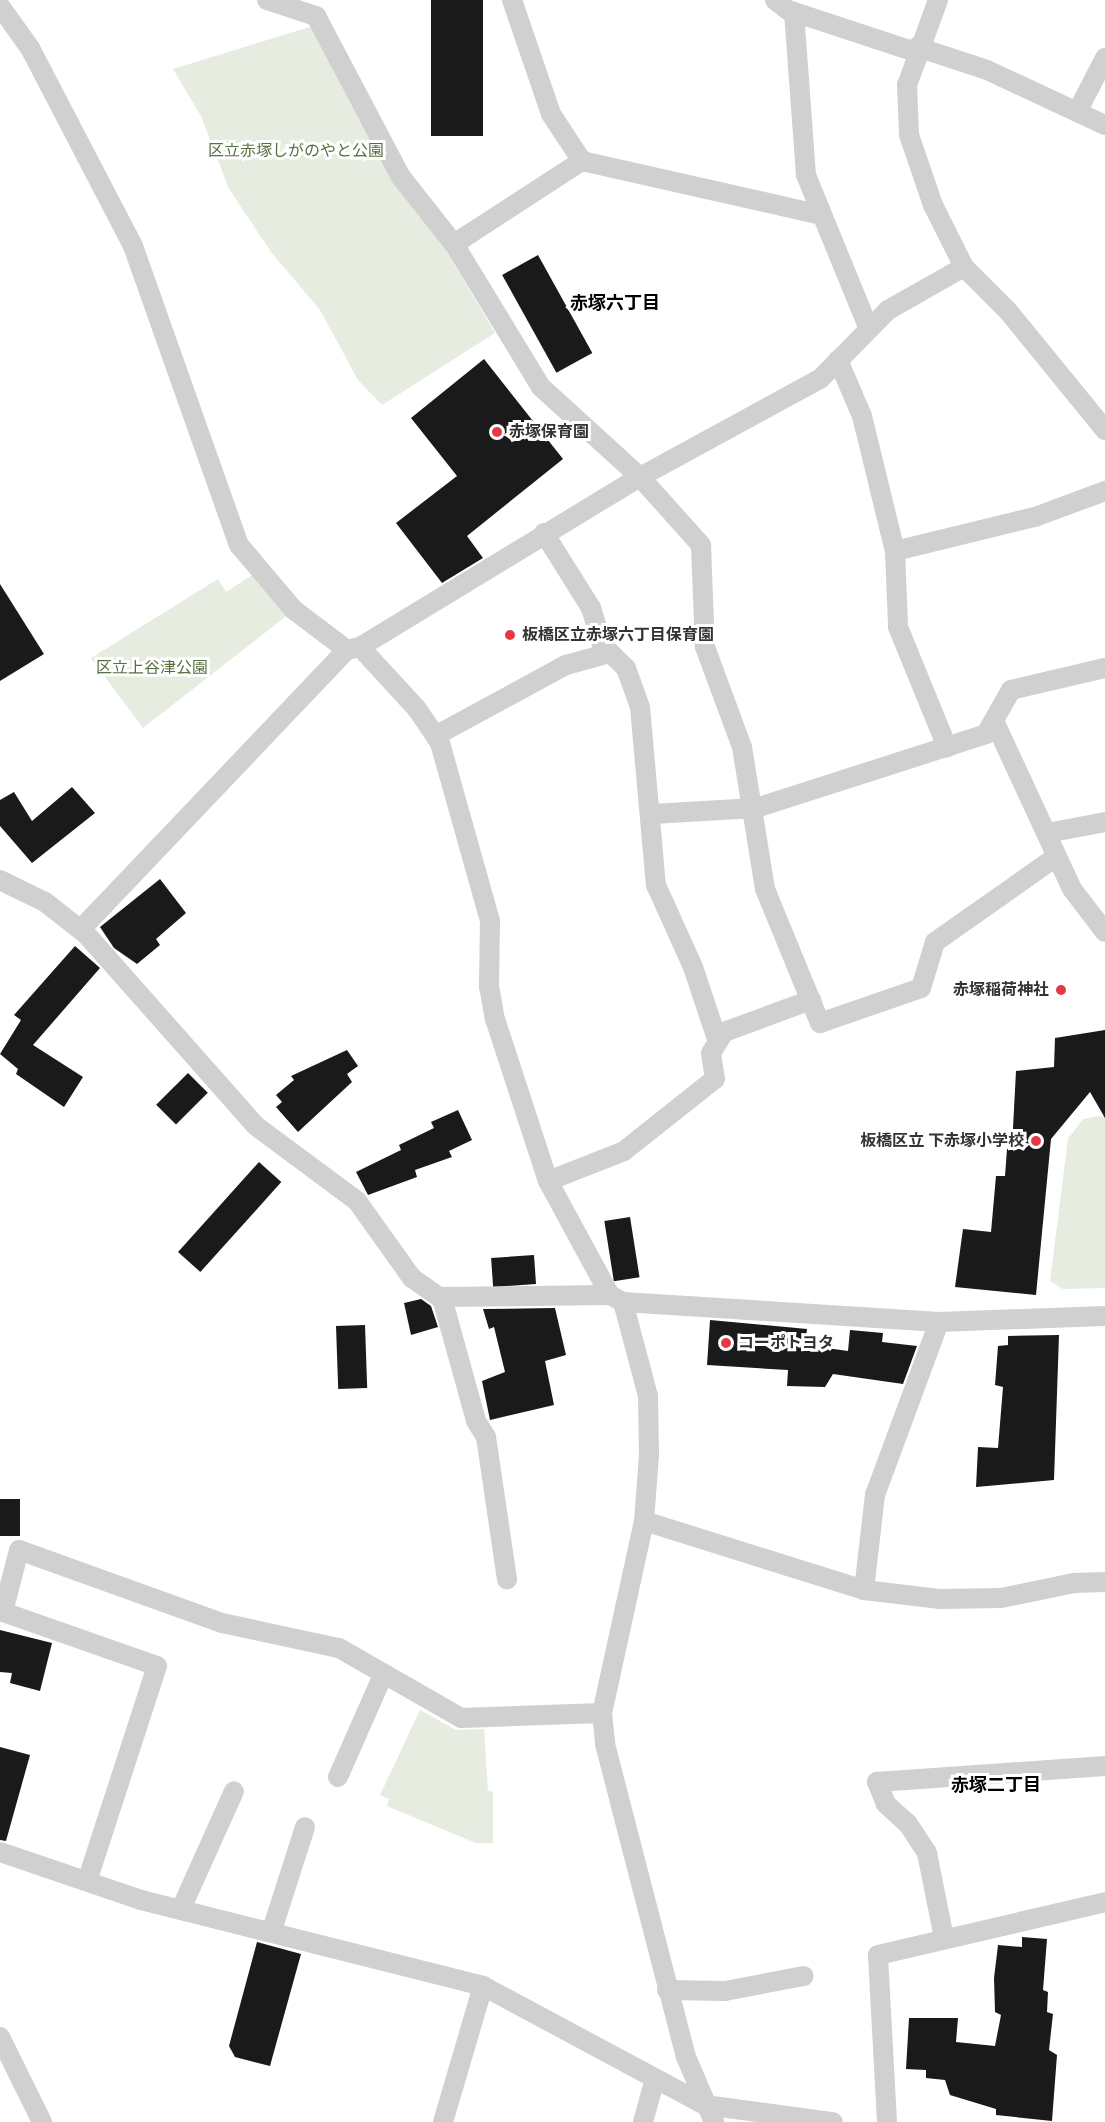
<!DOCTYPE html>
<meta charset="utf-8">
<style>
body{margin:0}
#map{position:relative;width:1105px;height:2122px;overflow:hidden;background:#fff;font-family:"DM Sans","Noto Sans JP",sans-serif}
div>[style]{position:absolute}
.green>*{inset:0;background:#e6ecdf}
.building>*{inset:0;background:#1a1a1a;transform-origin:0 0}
.minor>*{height:20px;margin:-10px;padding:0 10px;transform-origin:10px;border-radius:10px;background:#d0d0d0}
.dots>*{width:16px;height:16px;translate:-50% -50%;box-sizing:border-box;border:3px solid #fff;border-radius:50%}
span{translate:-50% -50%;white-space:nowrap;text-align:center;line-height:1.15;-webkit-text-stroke:6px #fff;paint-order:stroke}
.park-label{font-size:16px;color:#56703f}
.poi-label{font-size:16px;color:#333;font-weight:700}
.left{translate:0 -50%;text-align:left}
.right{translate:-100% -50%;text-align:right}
.neighbourhood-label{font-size:18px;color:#000;font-weight:700}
</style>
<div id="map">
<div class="green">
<div style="clip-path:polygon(313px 26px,495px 333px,382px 405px,358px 380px,320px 310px,271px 252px,229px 189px,201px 116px,173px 69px)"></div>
<div style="clip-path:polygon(257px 572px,294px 610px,143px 728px,91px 658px,218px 579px,226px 592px)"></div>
<div style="clip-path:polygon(1105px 1115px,1105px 1288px,1063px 1289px,1050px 1281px,1068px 1139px,1083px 1119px)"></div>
<div style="clip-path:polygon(420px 1710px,456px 1730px,484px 1729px,488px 1791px,493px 1792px,493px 1843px,476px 1843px,387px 1806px,389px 1799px,380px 1795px)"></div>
</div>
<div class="building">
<div style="left:431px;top:0;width:52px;height:136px"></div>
<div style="left:538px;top:255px;width:112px;height:41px;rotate:61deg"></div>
<div style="clip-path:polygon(484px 359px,563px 459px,467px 536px,483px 558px,442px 583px,396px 523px,457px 476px,411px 418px)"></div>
<div style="clip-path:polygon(0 584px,44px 654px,0 681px)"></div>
<div style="clip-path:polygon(72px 787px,95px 813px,32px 863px,0 826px,0 800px,14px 792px,32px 821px)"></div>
<div style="clip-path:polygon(160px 879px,186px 913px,156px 939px,160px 945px,137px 964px,114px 948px,100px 927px)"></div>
<div style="clip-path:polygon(75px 946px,100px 968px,33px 1045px,83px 1077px,64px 1107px,16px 1074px,18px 1069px,0 1054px,21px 1020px,14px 1015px)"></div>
<div style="clip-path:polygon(1105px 1030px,1105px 1118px,1090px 1092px,1051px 1139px,1036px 1295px,955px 1287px,963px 1229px,991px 1232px,996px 1176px,1005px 1176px,1007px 1149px,1012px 1147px,1016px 1071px,1054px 1067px,1055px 1038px)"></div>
<div style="clip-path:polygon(347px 1050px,358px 1066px,347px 1074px,352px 1082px,298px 1132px,276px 1107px,282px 1102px,276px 1095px,294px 1080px,291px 1076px)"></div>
<div style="left:188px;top:1073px;width:28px;height:45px;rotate:45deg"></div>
<div style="clip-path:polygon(458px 1110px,472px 1140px,449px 1151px,452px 1157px,415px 1170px,417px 1177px,368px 1195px,356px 1172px,401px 1150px,399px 1145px,434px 1128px,431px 1122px)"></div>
<div style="left:259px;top:1162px;width:30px;height:121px;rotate:42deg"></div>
<div style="left:630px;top:1217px;width:61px;height:26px;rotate:81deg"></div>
<div style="left:534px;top:1255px;width:29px;height:43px;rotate:86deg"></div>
<div style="clip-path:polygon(421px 1299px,431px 1306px,438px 1327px,411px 1335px,404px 1303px)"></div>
<div style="clip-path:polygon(555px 1308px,566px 1355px,545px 1361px,554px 1405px,490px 1420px,482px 1381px,505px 1372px,494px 1327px,489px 1329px,483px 1309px)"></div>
<div style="clip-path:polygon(710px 1320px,807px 1329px,805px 1345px,848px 1351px,850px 1330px,883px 1333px,882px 1342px,917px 1346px,903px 1384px,833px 1374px,825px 1387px,787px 1386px,788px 1370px,707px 1365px)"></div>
<div style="left:365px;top:1325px;width:63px;height:29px;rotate:88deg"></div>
<div style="clip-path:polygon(1059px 1335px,1054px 1480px,976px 1487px,978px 1447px,998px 1448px,1003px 1387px,995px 1385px,998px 1346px,1008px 1345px,1008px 1336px)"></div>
<div style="left:0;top:1499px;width:20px;height:37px"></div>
<div style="clip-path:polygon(0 1630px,52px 1643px,40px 1691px,10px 1683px,12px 1673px,0 1672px)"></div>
<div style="clip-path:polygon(0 1747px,30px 1755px,6px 1841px,0 1840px)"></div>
<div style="clip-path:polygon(1022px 1937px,1047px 1939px,1043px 1990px,1048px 1992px,1047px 2012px,1053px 2014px,1049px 2050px,1057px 2055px,1052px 2121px,996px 2115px,996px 2109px,950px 2095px,945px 2080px,926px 2078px,926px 2070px,906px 2069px,909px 2018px,958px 2018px,956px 2042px,995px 2046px,1001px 2015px,995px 2012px,994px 1978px,998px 1945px,1022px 1947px)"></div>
<div style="clip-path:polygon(257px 1942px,301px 1954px,270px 2066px,235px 2057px,229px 2046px)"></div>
</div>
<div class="minor">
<div style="left:267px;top:0;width:52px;rotate:18.1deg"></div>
<div style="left:316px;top:16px;width:182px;rotate:62.2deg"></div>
<div style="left:401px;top:177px;width:85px;rotate:51.7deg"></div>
<div style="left:454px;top:244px;width:167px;rotate:58.7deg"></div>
<div style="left:541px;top:387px;width:134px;rotate:42.3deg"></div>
<div style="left:640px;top:477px;width:91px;rotate:48.1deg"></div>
<div style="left:701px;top:545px;width:102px;rotate:87.8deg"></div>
<div style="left:705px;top:647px;width:107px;rotate:69.7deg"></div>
<div style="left:742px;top:747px;width:144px;rotate:80.8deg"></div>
<div style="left:765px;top:889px;width:145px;rotate:67.7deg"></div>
<div style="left:820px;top:1023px;width:107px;rotate:-19.1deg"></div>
<div style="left:921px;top:988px;width:48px;rotate:-73.1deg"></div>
<div style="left:935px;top:942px;width:148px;rotate:-35.1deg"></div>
<div style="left:512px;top:0;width:120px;rotate:71.1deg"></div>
<div style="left:551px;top:114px;width:56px;rotate:56.6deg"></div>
<div style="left:775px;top:0;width:16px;rotate:38deg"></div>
<div style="left:788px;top:10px;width:135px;rotate:18.2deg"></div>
<div style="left:938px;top:0;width:90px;rotate:110deg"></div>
<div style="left:907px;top:85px;width:50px;rotate:87.7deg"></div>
<div style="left:909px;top:135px;width:74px;rotate:71.1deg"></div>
<div style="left:933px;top:205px;width:69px;rotate:63.4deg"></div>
<div style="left:964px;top:267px;width:62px;rotate:45deg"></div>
<div style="left:1008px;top:311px;width:154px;rotate:50.8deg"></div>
<div style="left:0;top:6px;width:52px;rotate:54.5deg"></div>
<div style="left:30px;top:48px;width:223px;rotate:62.5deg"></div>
<div style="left:133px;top:246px;width:317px;rotate:70.5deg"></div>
<div style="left:239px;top:545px;width:85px;rotate:49.8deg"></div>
<div style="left:294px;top:610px;width:66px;rotate:37deg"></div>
<div style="left:794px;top:12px;width:163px;rotate:85.8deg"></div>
<div style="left:806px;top:175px;width:164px;rotate:67.8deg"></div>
<div style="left:917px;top:47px;width:74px;rotate:18.2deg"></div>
<div style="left:987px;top:70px;width:130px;rotate:25deg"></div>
<div style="left:1077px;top:112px;width:61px;rotate:-62.6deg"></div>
<div style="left:454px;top:244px;width:153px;rotate:-33deg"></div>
<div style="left:582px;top:161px;width:242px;rotate:12.7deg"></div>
<div style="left:838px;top:360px;width:61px;rotate:66.8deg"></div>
<div style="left:862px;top:416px;width:139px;rotate:76.3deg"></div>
<div style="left:895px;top:551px;width:76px;rotate:87.7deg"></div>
<div style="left:898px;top:627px;width:130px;rotate:67.8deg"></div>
<div style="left:544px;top:533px;width:89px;rotate:57.9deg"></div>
<div style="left:591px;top:608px;width:39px;rotate:73deg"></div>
<div style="left:602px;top:645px;width:33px;rotate:44deg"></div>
<div style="left:626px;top:668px;width:41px;rotate:70.3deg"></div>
<div style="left:640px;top:707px;width:179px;rotate:84.9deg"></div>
<div style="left:656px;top:885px;width:90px;rotate:65.7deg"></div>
<div style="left:693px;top:967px;width:79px;rotate:71.6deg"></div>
<div style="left:895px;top:551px;width:144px;rotate:-13.7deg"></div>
<div style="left:1035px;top:517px;width:75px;rotate:-20.4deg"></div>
<div style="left:360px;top:647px;width:84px;rotate:47.4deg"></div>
<div style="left:417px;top:709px;width:41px;rotate:55.9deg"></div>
<div style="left:440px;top:743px;width:185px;rotate:74.3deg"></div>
<div style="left:490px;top:921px;width:65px;rotate:90.9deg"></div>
<div style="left:489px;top:986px;width:34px;rotate:80deg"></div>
<div style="left:495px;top:1019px;width:170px;rotate:71.9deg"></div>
<div style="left:548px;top:1181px;width:130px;rotate:61.5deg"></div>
<div style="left:995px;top:723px;width:183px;rotate:65.1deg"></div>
<div style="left:1072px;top:889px;width:54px;rotate:52.5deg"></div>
<div style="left:435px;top:736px;width:149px;rotate:-28.5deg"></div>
<div style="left:566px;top:665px;width:46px;rotate:-15.3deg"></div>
<div style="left:652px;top:814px;width:104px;rotate:-3.3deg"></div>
<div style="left:756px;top:808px;width:242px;rotate:-17.8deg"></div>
<div style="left:986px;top:734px;width:51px;rotate:-60.4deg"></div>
<div style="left:1011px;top:690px;width:97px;rotate:-13.2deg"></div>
<div style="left:1047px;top:833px;width:59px;rotate:-10.7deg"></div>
<div style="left:0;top:880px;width:50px;rotate:26.1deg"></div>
<div style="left:45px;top:902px;width:52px;rotate:38deg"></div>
<div style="left:86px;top:934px;width:256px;rotate:48.5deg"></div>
<div style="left:256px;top:1126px;width:126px;rotate:36.6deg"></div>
<div style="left:357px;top:1201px;width:95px;rotate:54.5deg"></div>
<div style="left:412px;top:1278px;width:33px;rotate:35deg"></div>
<div style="left:439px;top:1297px;width:171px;rotate:-0.7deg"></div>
<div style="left:610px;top:1295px;width:15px;rotate:28deg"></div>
<div style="left:623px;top:1302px;width:317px;rotate:3.6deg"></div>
<div style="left:939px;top:1322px;width:166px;rotate:-2.1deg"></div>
<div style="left:81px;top:929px;width:385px;rotate:-46.4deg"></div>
<div style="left:347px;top:650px;width:13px;rotate:-13deg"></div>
<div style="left:360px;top:647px;width:328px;rotate:-31.3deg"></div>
<div style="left:640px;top:477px;width:205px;rotate:-28.6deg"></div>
<div style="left:820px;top:379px;width:97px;rotate:-45.4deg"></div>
<div style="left:888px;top:310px;width:87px;rotate:-29.5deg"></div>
<div style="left:548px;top:1181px;width:82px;rotate:-21.5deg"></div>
<div style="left:624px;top:1151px;width:116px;rotate:-38.4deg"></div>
<div style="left:715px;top:1079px;width:26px;rotate:-99deg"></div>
<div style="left:711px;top:1053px;width:25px;rotate:-58deg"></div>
<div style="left:724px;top:1032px;width:93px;rotate:-20.2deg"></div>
<div style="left:442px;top:1298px;width:128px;rotate:74.5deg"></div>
<div style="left:476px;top:1421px;width:19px;rotate:58deg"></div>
<div style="left:486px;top:1437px;width:144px;rotate:81.6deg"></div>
<div style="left:623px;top:1302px;width:97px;rotate:75.1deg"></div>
<div style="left:648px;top:1396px;width:59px;rotate:89deg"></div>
<div style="left:649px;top:1455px;width:66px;rotate:94.3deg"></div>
<div style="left:644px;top:1521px;width:197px;rotate:102.3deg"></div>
<div style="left:602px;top:1713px;width:31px;rotate:84deg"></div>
<div style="left:605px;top:1744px;width:323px;rotate:75.5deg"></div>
<div style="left:686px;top:2057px;width:71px;rotate:66.7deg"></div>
<div style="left:644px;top:1521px;width:231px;rotate:17.4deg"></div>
<div style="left:864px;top:1590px;width:77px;rotate:6.8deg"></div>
<div style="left:940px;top:1599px;width:61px;rotate:-0.9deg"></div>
<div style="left:1001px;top:1598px;width:75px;rotate:-11.6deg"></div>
<div style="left:1074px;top:1583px;width:31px;rotate:-2deg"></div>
<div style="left:864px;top:1590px;width:96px;rotate:-83.4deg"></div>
<div style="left:875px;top:1495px;width:184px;rotate:-69.7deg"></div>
<div style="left:0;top:1611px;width:166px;rotate:19.3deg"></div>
<div style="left:157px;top:1666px;width:226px;rotate:108deg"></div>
<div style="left:3px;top:1612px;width:64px;rotate:-75.5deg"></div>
<div style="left:19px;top:1550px;width:216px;rotate:19.8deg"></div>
<div style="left:222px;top:1623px;width:120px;rotate:12.1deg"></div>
<div style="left:339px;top:1648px;width:141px;rotate:29.8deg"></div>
<div style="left:461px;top:1718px;width:141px;rotate:-2deg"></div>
<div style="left:338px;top:1777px;width:111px;rotate:-66.2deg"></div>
<div style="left:0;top:1852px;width:149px;rotate:18.8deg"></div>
<div style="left:141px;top:1900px;width:353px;rotate:14.1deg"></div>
<div style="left:483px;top:1986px;width:252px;rotate:28.2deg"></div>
<div style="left:705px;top:2105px;width:129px;rotate:7.6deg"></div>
<div style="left:181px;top:1909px;width:129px;rotate:-65.8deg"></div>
<div style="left:272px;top:1930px;width:108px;rotate:-72.2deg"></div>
<div style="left:944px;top:1938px;width:87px;rotate:-101.3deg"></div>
<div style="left:927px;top:1853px;width:35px;rotate:-123deg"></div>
<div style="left:908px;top:1824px;width:30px;rotate:-138deg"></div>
<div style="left:886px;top:1804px;width:24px;rotate:-112deg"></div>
<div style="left:877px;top:1782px;width:229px;rotate:-4deg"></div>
<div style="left:667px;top:1990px;width:58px;rotate:1deg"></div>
<div style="left:725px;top:1991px;width:80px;rotate:-10.8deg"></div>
<div style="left:0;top:2037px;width:95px;rotate:63.7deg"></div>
<div style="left:443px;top:2122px;width:142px;rotate:-73.6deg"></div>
<div style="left:643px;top:2122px;width:41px;rotate:-74.6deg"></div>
<div style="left:887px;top:2122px;width:167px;rotate:-93.1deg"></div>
<div style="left:878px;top:1955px;width:233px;rotate:-13.1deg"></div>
</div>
<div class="dots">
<div style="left:497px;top:432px;background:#e63946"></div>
<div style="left:510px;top:635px;background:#e63946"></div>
<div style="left:1061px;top:990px;background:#e63946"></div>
<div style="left:1036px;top:1141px;background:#e63946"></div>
<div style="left:726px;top:1343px;background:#e63946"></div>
</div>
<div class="park-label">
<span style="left:296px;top:151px">区立赤塚しがのやと公園</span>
<span style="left:152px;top:668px">区立上谷津公園</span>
</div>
<div class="poi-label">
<span class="left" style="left:509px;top:432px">赤塚保育園</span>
<span class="left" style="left:522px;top:635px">板橋区立赤塚六丁目保育園</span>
<span class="right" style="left:1049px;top:990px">赤塚稲荷神社</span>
<span class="right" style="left:1024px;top:1141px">板橋区立 下赤塚小学校</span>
<span class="left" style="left:738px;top:1343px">コーポトヨタ</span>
</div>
<div class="neighbourhood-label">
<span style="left:615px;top:303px">赤塚六丁目</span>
<span style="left:996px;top:1785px">赤塚二丁目</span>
</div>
</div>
